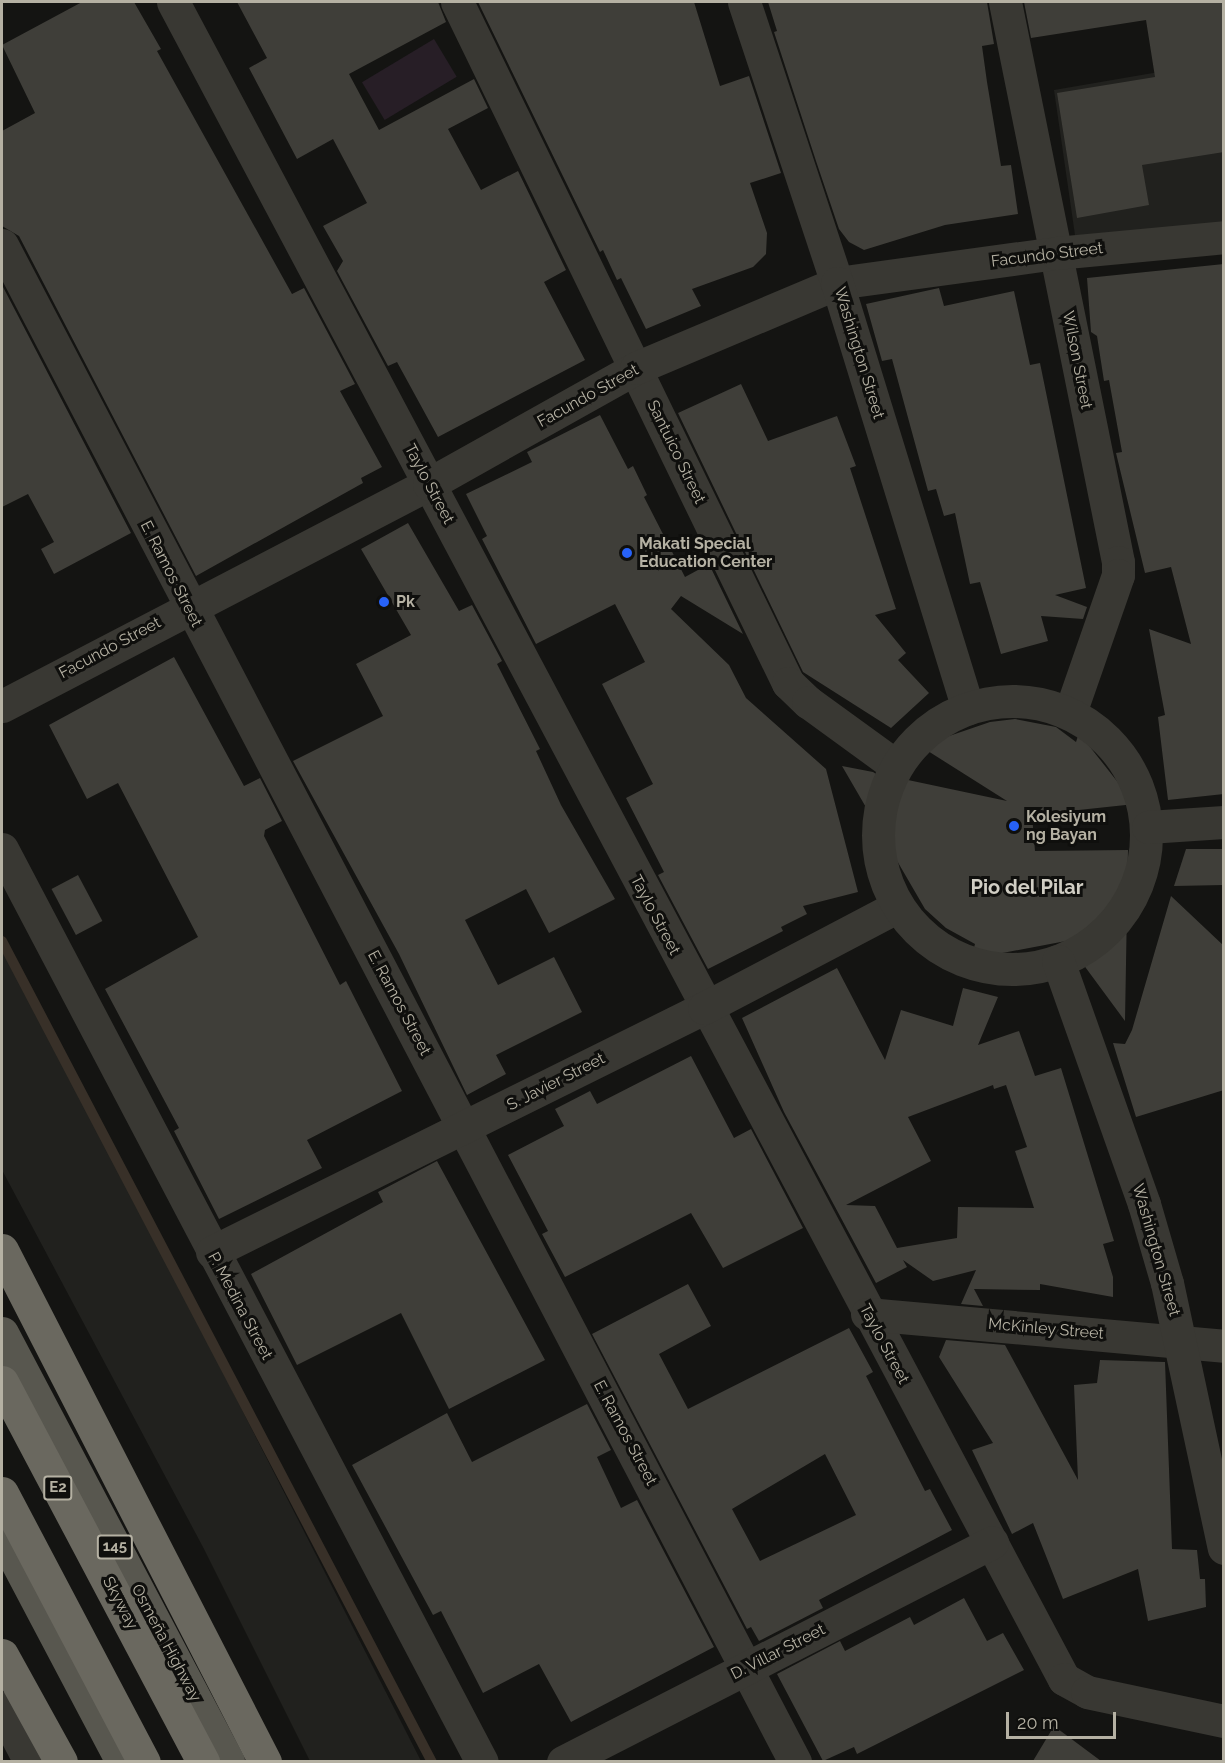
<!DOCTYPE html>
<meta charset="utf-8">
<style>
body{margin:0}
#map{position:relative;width:1225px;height:1763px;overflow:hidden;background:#141412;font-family:Raleway,sans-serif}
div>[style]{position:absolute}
.built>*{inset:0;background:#21211e}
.green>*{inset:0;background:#271e26;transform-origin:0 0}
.stream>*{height:10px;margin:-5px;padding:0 5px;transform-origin:5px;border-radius:5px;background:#383028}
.building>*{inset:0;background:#3f3e39;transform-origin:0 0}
.minor>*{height:33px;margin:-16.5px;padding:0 16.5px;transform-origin:16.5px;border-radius:16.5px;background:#393833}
.tertiary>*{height:33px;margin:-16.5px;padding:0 16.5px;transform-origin:16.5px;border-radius:16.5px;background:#393833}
.tertiary>.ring{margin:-16.5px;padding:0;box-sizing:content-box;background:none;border:33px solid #393833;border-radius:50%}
.primary>*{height:33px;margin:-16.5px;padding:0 16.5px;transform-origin:16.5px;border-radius:16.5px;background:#58574f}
.motorway>*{height:33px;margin:-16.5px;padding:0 16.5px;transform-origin:16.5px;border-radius:16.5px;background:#6a685f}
.dots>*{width:16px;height:16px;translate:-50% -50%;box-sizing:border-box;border:3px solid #0f0f0d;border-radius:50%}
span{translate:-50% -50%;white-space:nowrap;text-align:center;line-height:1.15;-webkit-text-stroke:6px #0f0f0d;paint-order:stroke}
.shield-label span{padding:2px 4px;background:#0f0f0d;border:2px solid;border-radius:4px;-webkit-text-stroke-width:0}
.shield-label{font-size:15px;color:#b5b1a3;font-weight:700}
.street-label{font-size:16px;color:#b5b1a3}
.poi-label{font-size:16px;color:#b5b1a3;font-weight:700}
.left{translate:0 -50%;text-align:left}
.quarter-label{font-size:20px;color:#d1cec4;font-weight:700}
.frame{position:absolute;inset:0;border:3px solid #b5b1a3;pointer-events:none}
.scale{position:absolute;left:1006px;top:1712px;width:110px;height:27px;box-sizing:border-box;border:3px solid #b5b1a3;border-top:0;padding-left:8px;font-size:18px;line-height:21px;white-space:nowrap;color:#b5b1a3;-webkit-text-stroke:4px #0f0f0d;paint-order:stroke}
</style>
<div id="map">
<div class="built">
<div style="clip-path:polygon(1223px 61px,1223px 226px,1076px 242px,1054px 90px)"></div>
<div style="clip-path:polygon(2px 939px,421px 1761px,310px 1761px,204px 1549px,2px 1170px)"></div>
</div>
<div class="green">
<div style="left:434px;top:39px;width:44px;height:84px;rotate:59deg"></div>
</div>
<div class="stream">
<div style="left:2px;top:941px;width:927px;rotate:62.36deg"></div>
</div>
<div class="building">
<div style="clip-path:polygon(82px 2px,134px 2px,161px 49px,157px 51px,292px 294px,304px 288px,355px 384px,340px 391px,382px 467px,361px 478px,363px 483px,196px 576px,19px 236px,2px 226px,2px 131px,35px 113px,2px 45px)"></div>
<div style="clip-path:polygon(237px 2px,438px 2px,446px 22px,349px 74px,379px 130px,474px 79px,488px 108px,448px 129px,481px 190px,518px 171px,566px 270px,544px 282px,585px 360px,438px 437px,397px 362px,388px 366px,337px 271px,343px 261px,323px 226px,367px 203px,333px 139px,297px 159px,249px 68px,267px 58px)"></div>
<div style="clip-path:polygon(478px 2px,694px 2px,720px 86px,749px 76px,781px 173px,750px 183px,767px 233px,766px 254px,753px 267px,692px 289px,701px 306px,646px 329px,621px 278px,617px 280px,603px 250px,600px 252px)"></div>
<div style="clip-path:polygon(768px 2px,987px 2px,994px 44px,982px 46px,987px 82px,1001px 166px,1011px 165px,1018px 214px,945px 225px,864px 250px,849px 242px,839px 229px,816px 161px,774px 32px,777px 31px)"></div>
<div style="clip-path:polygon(1024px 2px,1224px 2px,1224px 152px,1142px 165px,1149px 205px,1077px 218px,1057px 93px,1155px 77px,1146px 20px,1031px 38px)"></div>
<div style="clip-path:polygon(1224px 264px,1224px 794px,1168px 800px,1158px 717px,1165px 715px,1149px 629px,1191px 644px,1171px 567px,1145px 573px,1116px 453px,1122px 452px,1109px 380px,1104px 381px,1097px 336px,1091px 332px,1087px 278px)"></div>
<div style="clip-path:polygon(2px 285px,131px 533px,54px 574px,41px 549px,54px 542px,28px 494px,2px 507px)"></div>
<div style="clip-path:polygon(939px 288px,944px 306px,1014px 291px,1030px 365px,1040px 363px,1086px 588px,1055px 595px,1087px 607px,1083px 619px,1041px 616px,1048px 641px,1001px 654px,980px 582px,970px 584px,955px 513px,944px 516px,936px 489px,928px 491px,892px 359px,882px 361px,866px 304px)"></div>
<div style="clip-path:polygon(741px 384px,768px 441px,837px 416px,856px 466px,850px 468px,896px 609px,875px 615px,906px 653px,898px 660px,929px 693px,891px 728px,803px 672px,678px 413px)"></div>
<div style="clip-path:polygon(600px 415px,628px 469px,633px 466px,647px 495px,644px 497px,685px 577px,709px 564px,743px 634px,681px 596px,671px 609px,729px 665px,746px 698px,826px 769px,858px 892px,803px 906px,807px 914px,781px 927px,783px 931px,708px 969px,658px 875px,664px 872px,626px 798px,653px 784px,602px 684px,645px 662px,615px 604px,536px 644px,482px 539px,487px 536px,466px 494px,532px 462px,527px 452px)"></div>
<div style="clip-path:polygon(408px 523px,459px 611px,472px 605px,502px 661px,497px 664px,540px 749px,536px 751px,561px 805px,615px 899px,549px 933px,526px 889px,465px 920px,498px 985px,554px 957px,582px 1012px,496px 1055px,506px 1074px,467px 1095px,399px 954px,293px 761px,383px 716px,356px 664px,411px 635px,361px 549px)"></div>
<div style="clip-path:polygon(174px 657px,244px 786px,260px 778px,282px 821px,265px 830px,264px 836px,340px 985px,346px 981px,402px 1091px,307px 1140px,322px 1168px,219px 1219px,174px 1131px,179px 1128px,105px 989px,198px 937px,118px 783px,87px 799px,49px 725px)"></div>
<div style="clip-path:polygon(1015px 719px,1056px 727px,1076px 742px,1079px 733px,1135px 804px,1032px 815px,1035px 851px,1128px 850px,1125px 1021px,1066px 941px,971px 959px,975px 944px,946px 928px,925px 909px,842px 766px,873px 772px,893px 785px,908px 780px,1007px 801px,920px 746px,990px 722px)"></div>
<div style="clip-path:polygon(1186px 849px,1224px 849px,1224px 885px,1174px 886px)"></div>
<div style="left:78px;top:875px;width:52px;height:30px;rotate:62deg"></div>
<div style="clip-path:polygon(1171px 896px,1224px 946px,1224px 1090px,1136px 1117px,1113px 1043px,1125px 1044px,1132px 1030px)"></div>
<div style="clip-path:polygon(evenodd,837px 968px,885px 1060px,901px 1010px,953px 1026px,963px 988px,998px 997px,978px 1045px,1019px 1031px,1035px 1076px,1061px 1068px,1114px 1241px,1103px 1244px,1113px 1277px,1113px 1297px,1040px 1284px,1040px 1290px,974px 1289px,983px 1306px,961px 1304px,976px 1270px,933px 1281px,903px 1260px,907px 1267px,876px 1283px,784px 1112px,742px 1018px,837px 968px,993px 1085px,994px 1089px,1006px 1085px,1027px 1147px,1015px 1151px,1034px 1208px,958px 1207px,957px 1238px,897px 1248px,875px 1206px,846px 1205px,931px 1161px,908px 1117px,993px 1085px)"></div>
<div style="clip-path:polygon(691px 1056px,734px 1138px,751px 1129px,803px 1228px,723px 1268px,691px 1213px,565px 1277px,542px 1234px,548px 1231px,508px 1155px,564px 1126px,555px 1109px,590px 1091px,597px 1104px)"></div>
<div style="clip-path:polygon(437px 1161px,545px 1360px,449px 1409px,401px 1313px,297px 1365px,251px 1274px,383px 1202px,378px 1192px)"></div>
<div style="clip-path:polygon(evenodd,688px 1284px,711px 1326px,659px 1354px,688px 1409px,849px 1328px,873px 1372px,866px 1376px,925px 1491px,930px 1489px,952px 1530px,819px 1600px,823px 1608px,759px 1641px,751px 1627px,747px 1629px,592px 1334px,688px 1284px,825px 1454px,856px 1515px,760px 1561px,732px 1509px,825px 1454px)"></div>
<div style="clip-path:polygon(946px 1340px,1005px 1345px,1078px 1480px,1074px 1385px,1097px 1383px,1100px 1360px,1165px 1362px,1172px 1549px,1197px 1550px,1200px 1579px,1205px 1579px,1206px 1607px,1148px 1621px,1138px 1569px,1063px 1599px,1033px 1523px,1012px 1534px,972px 1450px,993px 1443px,939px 1357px)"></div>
<div style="clip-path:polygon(587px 1404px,611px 1450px,597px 1457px,621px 1508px,637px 1500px,714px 1647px,571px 1722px,539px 1664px,483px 1693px,441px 1611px,433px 1615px,352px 1465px,447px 1413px,472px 1462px)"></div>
<div style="clip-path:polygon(964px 1598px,987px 1641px,1003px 1633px,1024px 1670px,857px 1754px,854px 1747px,823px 1761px,777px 1674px,840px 1641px,845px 1651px,910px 1617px,914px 1625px)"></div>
<div style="clip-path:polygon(1054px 1726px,1101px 1761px,1033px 1761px)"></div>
</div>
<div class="minor">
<div style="left:173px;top:2px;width:1899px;rotate:62.02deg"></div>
<div style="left:1064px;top:1679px;width:26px;rotate:29deg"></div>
<div style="left:1087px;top:1692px;width:140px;rotate:12deg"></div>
<div style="left:457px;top:2px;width:757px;rotate:64.08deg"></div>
<div style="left:788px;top:683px;width:28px;rotate:44deg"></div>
<div style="left:808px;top:702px;width:109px;rotate:36deg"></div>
<div style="left:1005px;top:2px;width:571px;rotate:78.59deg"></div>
<div style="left:1118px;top:562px;width:13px;rotate:90deg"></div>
<div style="left:1118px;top:575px;width:146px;rotate:109.2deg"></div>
<div style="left:2px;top:245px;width:1712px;rotate:62.4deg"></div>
<div style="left:2px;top:706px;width:481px;rotate:-27.5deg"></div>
<div style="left:429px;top:484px;width:237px;rotate:-29.3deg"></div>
<div style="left:636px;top:368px;width:218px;rotate:-22.9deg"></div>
<div style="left:837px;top:283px;width:221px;rotate:-7.8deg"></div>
<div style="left:1056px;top:253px;width:169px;rotate:-5.4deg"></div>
<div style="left:2px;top:849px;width:1031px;rotate:62.27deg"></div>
<div style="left:212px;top:1252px;width:549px;rotate:-26.38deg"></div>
<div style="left:704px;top:1008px;width:219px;rotate:-27.7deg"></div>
<div style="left:867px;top:1314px;width:358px;rotate:5.1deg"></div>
<div style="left:2px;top:1708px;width:61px;rotate:62.6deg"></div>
<div style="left:563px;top:1762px;width:482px;rotate:-27.1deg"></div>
</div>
<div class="tertiary">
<div style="left:744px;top:2px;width:296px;rotate:71.7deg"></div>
<div style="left:837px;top:283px;width:445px;rotate:72.9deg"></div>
<div class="ring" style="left:878px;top:701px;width:235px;height:235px"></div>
<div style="left:1148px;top:827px;width:76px;rotate:-3.8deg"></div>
<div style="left:1058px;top:961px;width:258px;rotate:70.5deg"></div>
<div style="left:1144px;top:1204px;width:82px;rotate:73.8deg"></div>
<div style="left:1167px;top:1283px;width:271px;rotate:77.9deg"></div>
</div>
<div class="primary">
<div style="left:2px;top:1333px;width:485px;rotate:62.2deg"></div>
<div style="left:2px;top:1534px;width:258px;rotate:62.2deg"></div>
</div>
<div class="motorway">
<div style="left:2px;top:1250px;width:576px;rotate:62.81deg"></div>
<div style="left:2px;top:1382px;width:430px;rotate:62.1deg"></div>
<div style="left:2px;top:1493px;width:304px;rotate:62.2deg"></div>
<div style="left:2px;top:1655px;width:122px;rotate:61.1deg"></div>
</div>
<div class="dots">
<div style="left:627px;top:553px;background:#2762f8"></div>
<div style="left:384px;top:602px;background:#2762f8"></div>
<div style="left:1014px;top:826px;background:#2762f8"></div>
</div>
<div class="shield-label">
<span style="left:58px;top:1488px">E2</span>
<span style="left:115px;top:1547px">145</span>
</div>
<div class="street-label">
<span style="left:1047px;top:255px;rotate:-7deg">Facundo Street</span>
<span style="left:859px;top:353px;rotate:73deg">Washington Street</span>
<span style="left:1077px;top:360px;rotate:79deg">Wilson Street</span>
<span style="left:588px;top:396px;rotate:-29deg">Facundo Street</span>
<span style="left:676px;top:452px;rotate:64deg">Santuico Street</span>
<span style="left:429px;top:484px;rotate:62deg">Taylo Street</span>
<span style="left:171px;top:574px;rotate:63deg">E. Ramos Street</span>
<span style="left:110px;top:648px;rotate:-28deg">Facundo Street</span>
<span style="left:655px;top:915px;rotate:62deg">Taylo Street</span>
<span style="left:399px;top:1003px;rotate:62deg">E. Ramos Street</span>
<span style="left:556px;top:1082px;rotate:-27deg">S. Javier Street</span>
<span style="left:1156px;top:1250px;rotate:74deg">Washington Street</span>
<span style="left:240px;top:1306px;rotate:62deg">P. Medina Street</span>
<span style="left:1046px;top:1329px;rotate:5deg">McKinley Street</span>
<span style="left:884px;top:1344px;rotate:62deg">Taylo Street</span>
<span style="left:625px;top:1433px;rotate:62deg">E. Ramos Street</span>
<span style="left:120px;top:1603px;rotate:62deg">Skyway</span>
<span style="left:166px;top:1643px;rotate:62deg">Osmeña Highway</span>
<span style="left:778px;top:1652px;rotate:-27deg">D. Villar Street</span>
</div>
<div class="poi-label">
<span class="left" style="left:639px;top:553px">Makati Special<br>Education Center</span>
<span class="left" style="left:396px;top:602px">Pk</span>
<span class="left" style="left:1026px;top:826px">Kolesiyum<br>ng Bayan</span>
</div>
<div class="quarter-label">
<span style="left:1027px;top:887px">Pio del Pilar</span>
</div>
<div class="frame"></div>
<div class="scale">20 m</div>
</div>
